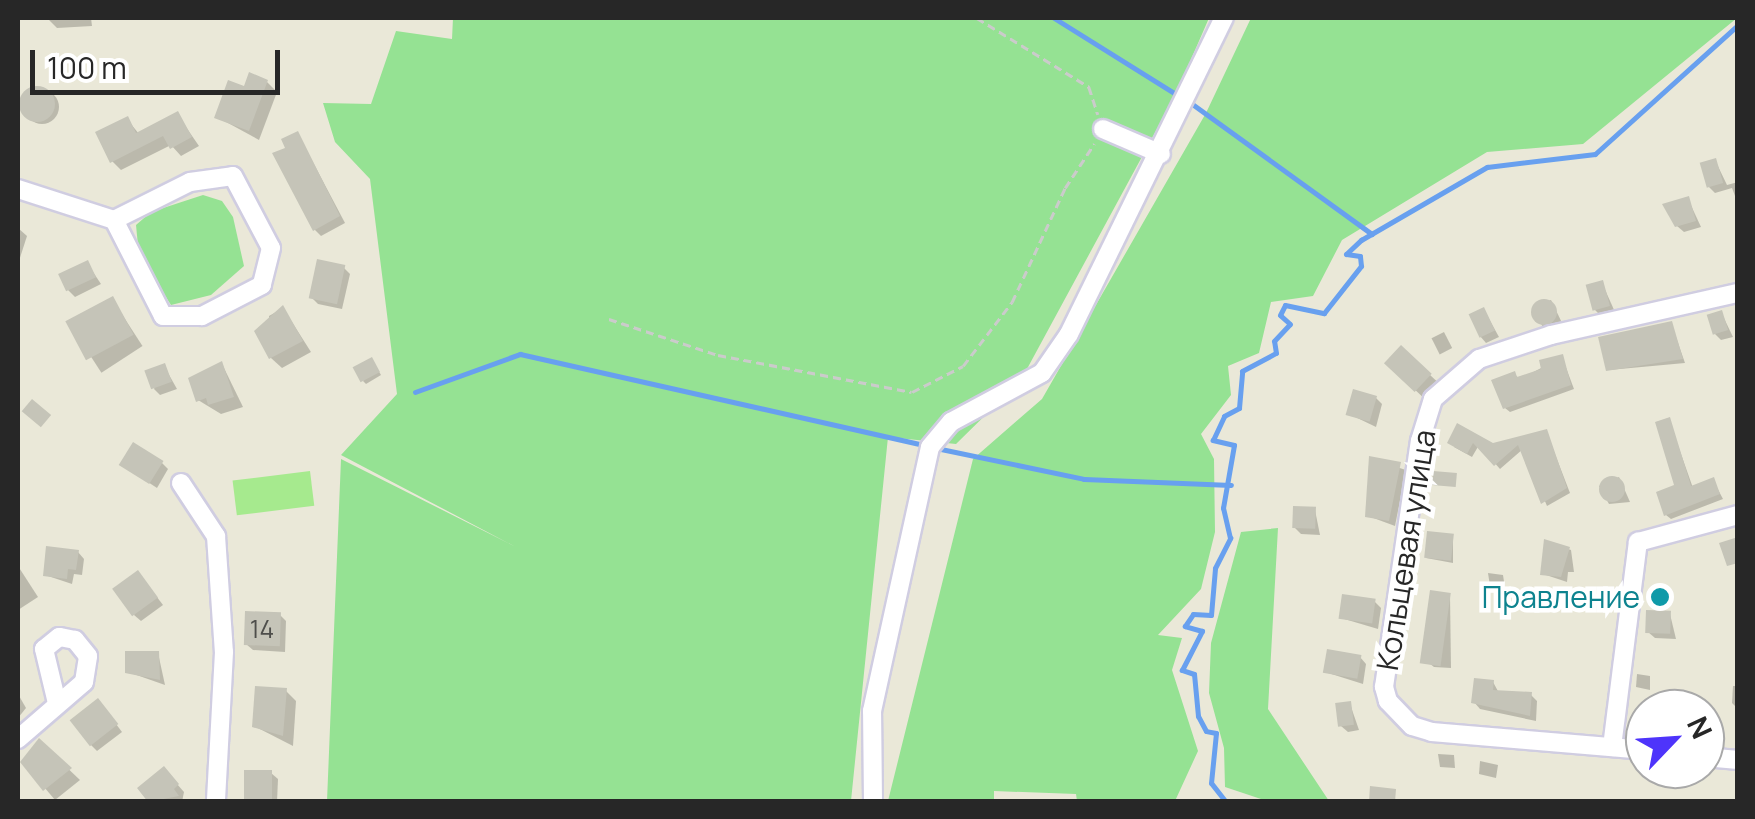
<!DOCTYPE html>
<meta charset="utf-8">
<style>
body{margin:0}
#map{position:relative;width:1755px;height:819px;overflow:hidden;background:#eae8d8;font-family:Manrope,sans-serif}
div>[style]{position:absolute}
.green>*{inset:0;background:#95e293}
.pitch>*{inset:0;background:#a6ea8e;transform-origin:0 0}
.shadow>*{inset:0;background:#0003;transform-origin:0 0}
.round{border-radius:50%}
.stream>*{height:5px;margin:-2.5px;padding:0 2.5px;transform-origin:2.5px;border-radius:2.5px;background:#68a0ef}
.building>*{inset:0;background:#c5c4b8;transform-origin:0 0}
.path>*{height:2.5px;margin-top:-1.25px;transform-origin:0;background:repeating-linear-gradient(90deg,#cbcbcb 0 8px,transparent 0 13px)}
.roads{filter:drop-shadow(2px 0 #d0cde1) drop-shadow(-2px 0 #d0cde1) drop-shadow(0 2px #d0cde1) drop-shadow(0 -2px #d0cde1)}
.minor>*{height:18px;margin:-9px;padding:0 9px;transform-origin:9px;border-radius:9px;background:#fff}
.dots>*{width:28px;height:28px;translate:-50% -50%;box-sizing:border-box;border:5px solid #fff;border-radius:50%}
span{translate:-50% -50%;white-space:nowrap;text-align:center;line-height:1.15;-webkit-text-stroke:9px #fff;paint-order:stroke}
.number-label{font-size:25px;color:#4e4e4b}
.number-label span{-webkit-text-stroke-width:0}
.street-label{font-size:30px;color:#272727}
.culture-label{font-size:30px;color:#0d838f}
.right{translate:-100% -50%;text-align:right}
.frame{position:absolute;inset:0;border:20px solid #272727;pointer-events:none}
.north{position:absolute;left:1625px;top:689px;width:100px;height:100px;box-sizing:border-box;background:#fff;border:2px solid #a9a9a9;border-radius:50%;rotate:65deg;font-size:28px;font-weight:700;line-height:40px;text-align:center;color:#272727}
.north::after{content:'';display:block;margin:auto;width:35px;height:45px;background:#4e34fb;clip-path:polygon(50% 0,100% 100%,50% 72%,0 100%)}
.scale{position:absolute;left:30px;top:50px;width:250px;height:45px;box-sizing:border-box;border:5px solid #272727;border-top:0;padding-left:12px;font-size:30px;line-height:35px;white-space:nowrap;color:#272727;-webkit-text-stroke:8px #fff;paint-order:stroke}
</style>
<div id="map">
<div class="green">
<div style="clip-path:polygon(453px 18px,1209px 18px,1176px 94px,1021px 380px,956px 444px,888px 437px,851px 801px,327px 801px,341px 459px,514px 546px,341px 455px,397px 394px,370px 179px,335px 142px,323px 103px,371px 104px,396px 31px,452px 39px)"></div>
<div style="clip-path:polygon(1251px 18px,1737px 18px,1583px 144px,1487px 152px,1342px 240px,1313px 296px,1271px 302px,1259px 353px,1228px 366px,1231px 395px,1201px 434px,1214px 459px,1215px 532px,1201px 589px,1158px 635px,1182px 638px,1172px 670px,1198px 751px,1175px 801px,1077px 801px,1076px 794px,994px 791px,994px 801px,888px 801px,973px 459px,1042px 399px,1206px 113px)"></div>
<div style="clip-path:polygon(203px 195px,222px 201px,233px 217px,244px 266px,211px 295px,171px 305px,139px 256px,136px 225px,151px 212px)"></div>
<div style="clip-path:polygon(1278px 528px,1268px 709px,1329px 801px,1267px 801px,1225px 787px,1224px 748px,1209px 693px,1211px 643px,1241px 532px)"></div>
</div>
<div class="pitch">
<div style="left:310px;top:471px;width:35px;height:78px;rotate:83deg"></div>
</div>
<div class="shadow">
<div style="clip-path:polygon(47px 18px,91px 18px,92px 26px,57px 28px)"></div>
<div style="clip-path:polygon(267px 82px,277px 92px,259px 140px,217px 117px,245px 89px)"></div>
<div class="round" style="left:25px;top:90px;width:34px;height:34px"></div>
<div style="clip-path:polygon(177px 114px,199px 146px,181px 156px,171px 145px,121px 170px,112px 161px,127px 119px,139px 134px)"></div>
<div style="clip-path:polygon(298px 134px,345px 223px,321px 236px,315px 230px)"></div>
<div style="clip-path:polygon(1715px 160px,1727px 185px,1738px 182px,1738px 204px,1732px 188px,1715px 193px,1708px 186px)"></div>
<div style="clip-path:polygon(1688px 199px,1701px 227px,1684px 232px,1677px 226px)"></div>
<div style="clip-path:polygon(18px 228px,27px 236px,18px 264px)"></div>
<div style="clip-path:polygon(87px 263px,101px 284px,75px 297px,68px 290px)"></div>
<div style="clip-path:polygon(344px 268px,350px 274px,342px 309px,318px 304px,311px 297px)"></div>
<div style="clip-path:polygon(1602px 283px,1615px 312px,1600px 315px,1594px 309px)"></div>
<div style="left:112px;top:299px;width:56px;height:49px;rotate:57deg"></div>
<div style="clip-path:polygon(1551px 300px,1564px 327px,1545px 332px,1533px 306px)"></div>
<div style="clip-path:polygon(283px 308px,311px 352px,282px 368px,271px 358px,269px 316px)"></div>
<div style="clip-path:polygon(1484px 310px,1499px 337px,1486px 343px,1480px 336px)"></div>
<div style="clip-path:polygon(1721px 312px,1733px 337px,1721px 340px,1715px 334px)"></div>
<div style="clip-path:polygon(1671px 323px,1685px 363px,1609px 370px)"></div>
<div style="left:1444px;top:332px;width:18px;height:14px;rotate:63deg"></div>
<div style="left:1401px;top:348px;width:50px;height:21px;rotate:43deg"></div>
<div style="clip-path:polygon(1562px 357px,1574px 389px,1510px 412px,1505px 408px,1514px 374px,1520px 379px)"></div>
<div style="clip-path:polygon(374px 363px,381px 375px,366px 384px,363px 381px)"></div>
<div style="clip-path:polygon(222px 364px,243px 407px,221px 414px,198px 400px)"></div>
<div style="clip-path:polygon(164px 366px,177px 389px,160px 395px,154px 389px)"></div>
<div style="clip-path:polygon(1376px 398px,1382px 404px,1376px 427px,1349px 414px)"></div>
<div style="clip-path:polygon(1669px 420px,1693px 488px,1713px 480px,1723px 499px,1671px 519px,1666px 515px,1677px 487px)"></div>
<div style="clip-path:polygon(1458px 427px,1492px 445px,1546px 431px,1570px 493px,1547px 506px,1523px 449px,1500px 469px,1479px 445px,1472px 457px,1454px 447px)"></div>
<div style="clip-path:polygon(1371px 459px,1406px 470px,1395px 526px,1368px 516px)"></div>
<div style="clip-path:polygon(162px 463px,168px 469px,157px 488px,122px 465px)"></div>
<div style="clip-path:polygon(1619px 477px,1630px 502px,1609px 504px,1599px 486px)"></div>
<div style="clip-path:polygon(1315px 510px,1320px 535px,1301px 534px,1294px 527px)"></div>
<div style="clip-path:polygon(1453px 537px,1453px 563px,1426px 558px)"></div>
<div style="clip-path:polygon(1546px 542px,1571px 550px,1574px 572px,1568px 572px,1567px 582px,1543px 574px)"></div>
<div style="clip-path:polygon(78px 552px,84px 559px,82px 575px,74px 574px,72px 584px,45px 575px)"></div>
<div style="clip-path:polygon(18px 566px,38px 597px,18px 610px)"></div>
<div style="clip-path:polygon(1488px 573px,1503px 575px,1505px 588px,1490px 586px)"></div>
<div style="clip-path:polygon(144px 580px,163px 605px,141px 621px,134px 615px)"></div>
<div style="clip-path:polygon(1450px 595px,1451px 668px,1434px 667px,1429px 663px)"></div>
<div style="clip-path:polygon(1374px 601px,1381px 608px,1378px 629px,1341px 618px)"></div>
<div style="clip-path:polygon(1670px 614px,1676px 639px,1655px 638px,1648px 632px)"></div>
<div style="clip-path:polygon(280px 615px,286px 621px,285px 652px,253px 650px,246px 644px)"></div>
<div style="clip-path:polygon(158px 653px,165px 685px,128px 672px)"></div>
<div style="clip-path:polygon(1360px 657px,1366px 664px,1363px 684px,1325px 672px)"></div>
<div style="clip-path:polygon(1637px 674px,1650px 676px,1650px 690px,1636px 687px)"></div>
<div style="clip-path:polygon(1493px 682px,1499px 693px,1531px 695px,1537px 701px,1536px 721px,1480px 709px,1474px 702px)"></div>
<div style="clip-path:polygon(1733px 686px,1738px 686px,1738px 709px,1732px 703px)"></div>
<div style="clip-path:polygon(286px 691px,296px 701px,293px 746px,254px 726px)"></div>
<div style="clip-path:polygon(18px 694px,26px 708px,18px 718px)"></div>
<div style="clip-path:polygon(1350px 704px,1359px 730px,1348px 732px,1341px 726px)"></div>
<div style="clip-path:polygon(104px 708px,122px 732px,97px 751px,91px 745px)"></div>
<div style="clip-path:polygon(1688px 708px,1709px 709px,1715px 728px,1705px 728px,1705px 709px)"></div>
<div style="clip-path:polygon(39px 741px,80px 780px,55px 800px,23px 762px)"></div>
<div style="clip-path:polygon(1438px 754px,1454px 755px,1455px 768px,1440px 767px)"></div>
<div style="clip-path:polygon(1480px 761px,1498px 765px,1496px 778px,1479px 774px)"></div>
<div style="clip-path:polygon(271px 773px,278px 779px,277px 802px,246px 802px)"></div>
<div style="clip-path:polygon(170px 776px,184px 792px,182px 802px,151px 802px,141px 789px)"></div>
</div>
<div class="stream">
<div style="left:1054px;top:18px;width:147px;rotate:32deg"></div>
<div style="left:1188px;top:101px;width:227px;rotate:35.9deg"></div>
<div style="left:415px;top:392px;width:112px;rotate:-19.9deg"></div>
<div style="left:520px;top:354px;width:415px;rotate:12.7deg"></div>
<div style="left:936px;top:448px;width:151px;rotate:11.8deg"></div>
<div style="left:1084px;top:479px;width:147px;rotate:2.3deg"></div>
<div style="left:1226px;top:802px;width:24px;rotate:-128deg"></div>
<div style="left:1211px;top:783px;width:50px;rotate:-84.3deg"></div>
<div style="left:1216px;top:733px;width:10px;rotate:-169deg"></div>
<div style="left:1206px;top:731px;width:17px;rotate:-118deg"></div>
<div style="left:1198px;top:716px;width:42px;rotate:-95.4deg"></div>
<div style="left:1194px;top:674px;width:13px;rotate:-162deg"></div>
<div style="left:1182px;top:670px;width:44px;rotate:-62.9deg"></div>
<div style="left:1202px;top:631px;width:18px;rotate:-164deg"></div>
<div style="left:1185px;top:626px;width:14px;rotate:-56deg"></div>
<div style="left:1193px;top:614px;width:18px;rotate:3deg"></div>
<div style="left:1211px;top:615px;width:47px;rotate:-85.1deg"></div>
<div style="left:1215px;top:568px;width:34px;rotate:-63deg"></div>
<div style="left:1230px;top:538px;width:31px;rotate:-103deg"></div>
<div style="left:1223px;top:508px;width:64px;rotate:-80.1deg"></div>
<div style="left:1234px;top:445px;width:22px;rotate:-167deg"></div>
<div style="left:1213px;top:440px;width:26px;rotate:-65deg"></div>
<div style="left:1224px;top:416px;width:17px;rotate:-28deg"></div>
<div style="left:1239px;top:408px;width:37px;rotate:-85deg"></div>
<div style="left:1242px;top:371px;width:38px;rotate:-28deg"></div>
<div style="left:1276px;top:353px;width:12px;rotate:-99deg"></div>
<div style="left:1274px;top:341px;width:23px;rotate:-47deg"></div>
<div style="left:1290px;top:324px;width:13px;rotate:-138deg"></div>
<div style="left:1280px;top:315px;width:11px;rotate:-63deg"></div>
<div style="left:1285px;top:305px;width:40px;rotate:12deg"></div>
<div style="left:1324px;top:313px;width:60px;rotate:-51.8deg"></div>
<div style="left:1361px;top:266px;width:10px;rotate:-96deg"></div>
<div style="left:1360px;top:256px;width:14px;rotate:-172deg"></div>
<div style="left:1346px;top:254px;width:21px;rotate:-43deg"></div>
<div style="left:1361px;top:240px;width:146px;rotate:-30.1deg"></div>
<div style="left:1487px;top:167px;width:109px;rotate:-6.9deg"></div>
<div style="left:1595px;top:154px;width:193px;rotate:-42.1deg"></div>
</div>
<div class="building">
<div style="clip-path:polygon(249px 72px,268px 80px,249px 131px,214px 118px,228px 80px,244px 86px)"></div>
<div class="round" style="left:19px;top:86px;width:36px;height:36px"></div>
<div style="clip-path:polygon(178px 111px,192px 137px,170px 149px,163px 136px,110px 163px,95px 132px,128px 116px,136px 133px)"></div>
<div style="clip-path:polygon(298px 131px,340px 216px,313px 231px,272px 153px,285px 148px,281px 139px)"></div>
<div style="left:1716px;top:158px;width:26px;height:17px;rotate:74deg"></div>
<div style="clip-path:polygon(1689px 196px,1696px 221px,1675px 227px,1662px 204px)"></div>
<div style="left:317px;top:259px;width:29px;height:40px;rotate:12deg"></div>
<div style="left:88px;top:260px;width:19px;height:33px;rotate:65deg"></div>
<div style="left:1603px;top:280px;width:27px;height:18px;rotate:75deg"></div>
<div style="left:113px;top:296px;width:44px;height:54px;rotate:62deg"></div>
<div class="round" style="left:1531px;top:299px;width:26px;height:26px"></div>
<div style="clip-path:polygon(283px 305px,303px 341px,269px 359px,254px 331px)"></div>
<div style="left:1484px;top:307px;width:26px;height:17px;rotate:65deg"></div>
<div style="left:1722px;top:310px;width:21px;height:16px;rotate:73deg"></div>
<div style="clip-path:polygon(1672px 321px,1683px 359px,1606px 371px,1598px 337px)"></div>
<div style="left:1401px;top:345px;width:42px;height:25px;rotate:43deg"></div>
<div style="clip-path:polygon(1563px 354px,1571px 385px,1503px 409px,1491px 380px,1515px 371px,1517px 377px,1541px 369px,1539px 360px)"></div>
<div style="left:372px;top:357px;width:17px;height:22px;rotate:62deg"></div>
<div style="clip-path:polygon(222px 361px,234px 397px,208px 405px,206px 398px,196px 402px,188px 378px)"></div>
<div style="left:165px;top:363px;width:20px;height:22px;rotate:70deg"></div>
<div style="left:1353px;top:389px;width:25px;height:27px;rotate:16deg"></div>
<div style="left:32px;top:399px;width:25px;height:16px;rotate:40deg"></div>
<div style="clip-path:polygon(1670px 417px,1691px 486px,1714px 477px,1720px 494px,1664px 516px,1656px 492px,1674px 485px,1655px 422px)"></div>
<div style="clip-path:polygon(1457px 423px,1493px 443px,1547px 429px,1567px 488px,1541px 504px,1518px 445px,1494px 466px,1473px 443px,1467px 454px,1447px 443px)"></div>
<div style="left:133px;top:442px;width:36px;height:27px;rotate:32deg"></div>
<div style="clip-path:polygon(1369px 456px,1401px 462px,1389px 521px,1365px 517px)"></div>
<div style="left:1433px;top:471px;width:24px;height:14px;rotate:5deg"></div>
<div class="round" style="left:1599px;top:476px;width:26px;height:26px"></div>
<div style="left:1293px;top:506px;width:23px;height:22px;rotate:2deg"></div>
<div style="left:1427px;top:531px;width:27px;height:27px;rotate:6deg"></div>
<div style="clip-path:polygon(1738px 537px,1738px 563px,1727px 566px,1719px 543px)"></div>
<div style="clip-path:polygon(1544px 539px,1570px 547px,1561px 577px,1540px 575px)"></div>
<div style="clip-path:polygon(46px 546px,79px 550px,76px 570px,68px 569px,67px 579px,43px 576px)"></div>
<div style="left:138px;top:570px;width:34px;height:32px;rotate:54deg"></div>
<div style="left:1430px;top:590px;width:21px;height:74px;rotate:8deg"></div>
<div style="left:1342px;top:594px;width:34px;height:25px;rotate:8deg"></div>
<div style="left:1646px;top:610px;width:25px;height:23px;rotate:2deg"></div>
<div style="left:245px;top:611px;width:36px;height:34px;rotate:2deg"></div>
<div style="left:1327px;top:649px;width:35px;height:24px;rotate:10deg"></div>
<div style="clip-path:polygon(125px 651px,159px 651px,160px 680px,125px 673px)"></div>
<div style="clip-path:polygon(1474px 678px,1494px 680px,1493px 690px,1532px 692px,1530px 716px,1471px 703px)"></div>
<div style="clip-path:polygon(255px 686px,287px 688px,283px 736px,252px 727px)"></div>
<div style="left:98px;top:698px;width:33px;height:36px;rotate:52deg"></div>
<div style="left:1351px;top:701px;width:24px;height:16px;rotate:83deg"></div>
<div style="clip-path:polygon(39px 738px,72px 768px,43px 791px,20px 762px)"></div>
<div style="clip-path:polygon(164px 766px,179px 784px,174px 789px,179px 796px,148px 802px,137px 788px)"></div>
<div style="left:244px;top:770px;width:28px;height:32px"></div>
<div style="clip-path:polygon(1370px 786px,1396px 789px,1395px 802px,1369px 802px)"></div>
</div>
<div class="path">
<div style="left:977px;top:18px;width:132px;rotate:31.6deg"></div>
<div style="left:1089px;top:87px;width:29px;rotate:72deg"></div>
<div style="left:609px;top:319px;width:115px;rotate:18.3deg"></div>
<div style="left:718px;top:355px;width:197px;rotate:10.8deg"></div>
<div style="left:912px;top:392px;width:57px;rotate:-27deg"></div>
<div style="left:963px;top:366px;width:81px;rotate:-52.6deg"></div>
<div style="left:1012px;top:302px;width:126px;rotate:-65.1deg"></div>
<div style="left:1065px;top:188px;width:53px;rotate:-56.6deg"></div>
</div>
<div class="roads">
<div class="minor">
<div style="left:1103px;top:129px;width:63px;rotate:23.3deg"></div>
<div style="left:18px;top:189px;width:101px;rotate:17.9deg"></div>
<div style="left:114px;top:220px;width:85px;rotate:-26.6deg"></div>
<div style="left:190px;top:182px;width:43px;rotate:-7.9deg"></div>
<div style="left:233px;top:176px;width:81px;rotate:62.2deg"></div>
<div style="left:271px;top:248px;width:38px;rotate:104deg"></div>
<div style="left:262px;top:285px;width:68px;rotate:152.7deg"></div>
<div style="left:202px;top:316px;width:39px;rotate:180deg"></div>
<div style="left:163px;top:316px;width:108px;rotate:-117deg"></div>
<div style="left:181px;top:483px;width:64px;rotate:56.6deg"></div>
<div style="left:216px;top:536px;width:116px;rotate:86.1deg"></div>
<div style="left:224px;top:652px;width:150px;rotate:93.1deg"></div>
<div style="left:18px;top:739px;width:87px;rotate:-40.8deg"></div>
<div style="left:84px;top:682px;width:26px;rotate:-81deg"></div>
<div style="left:88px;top:656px;width:21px;rotate:-129deg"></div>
<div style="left:75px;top:640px;width:16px;rotate:-169deg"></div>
<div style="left:59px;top:637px;width:19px;rotate:141deg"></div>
<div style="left:44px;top:649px;width:56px;rotate:76.5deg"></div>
<div style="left:1612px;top:747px;width:207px;rotate:-82.8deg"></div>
<div style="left:1638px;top:542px;width:104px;rotate:-15.1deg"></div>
<div style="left:1645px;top:750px;width:214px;rotate:-175.2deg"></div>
<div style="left:1432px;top:732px;width:21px;rotate:-163deg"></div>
<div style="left:1412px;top:726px;width:35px;rotate:-134deg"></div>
<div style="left:1388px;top:701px;width:15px;rotate:-106deg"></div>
<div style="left:1384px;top:687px;width:249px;rotate:-81.7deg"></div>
<div style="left:1420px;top:441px;width:44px;rotate:-72.8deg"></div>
<div style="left:1433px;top:399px;width:61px;rotate:-41deg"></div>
<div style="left:1479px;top:359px;width:76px;rotate:-18.4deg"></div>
<div style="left:1551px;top:335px;width:192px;rotate:-12.7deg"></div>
<div style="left:1705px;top:757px;width:33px;rotate:5deg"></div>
<div style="left:873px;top:802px;width:91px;rotate:-90.6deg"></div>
<div style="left:872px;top:711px;width:270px;rotate:-77.6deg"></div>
<div style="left:930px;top:447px;width:33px;rotate:-50deg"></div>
<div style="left:951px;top:422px;width:103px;rotate:-28.3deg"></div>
<div style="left:1042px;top:373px;width:47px;rotate:-55.3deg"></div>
<div style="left:1069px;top:334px;width:352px;rotate:-63.9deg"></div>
</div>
</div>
<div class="dots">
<div style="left:1660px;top:597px;background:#0f9aa8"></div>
</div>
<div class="number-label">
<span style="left:262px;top:629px">14</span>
</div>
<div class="street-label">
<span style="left:1406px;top:550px;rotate:-81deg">Кольцевая улица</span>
</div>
<div class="culture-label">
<span class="right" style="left:1640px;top:597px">Правление</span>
</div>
<div class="frame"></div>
<div class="north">N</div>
<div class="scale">100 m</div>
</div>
